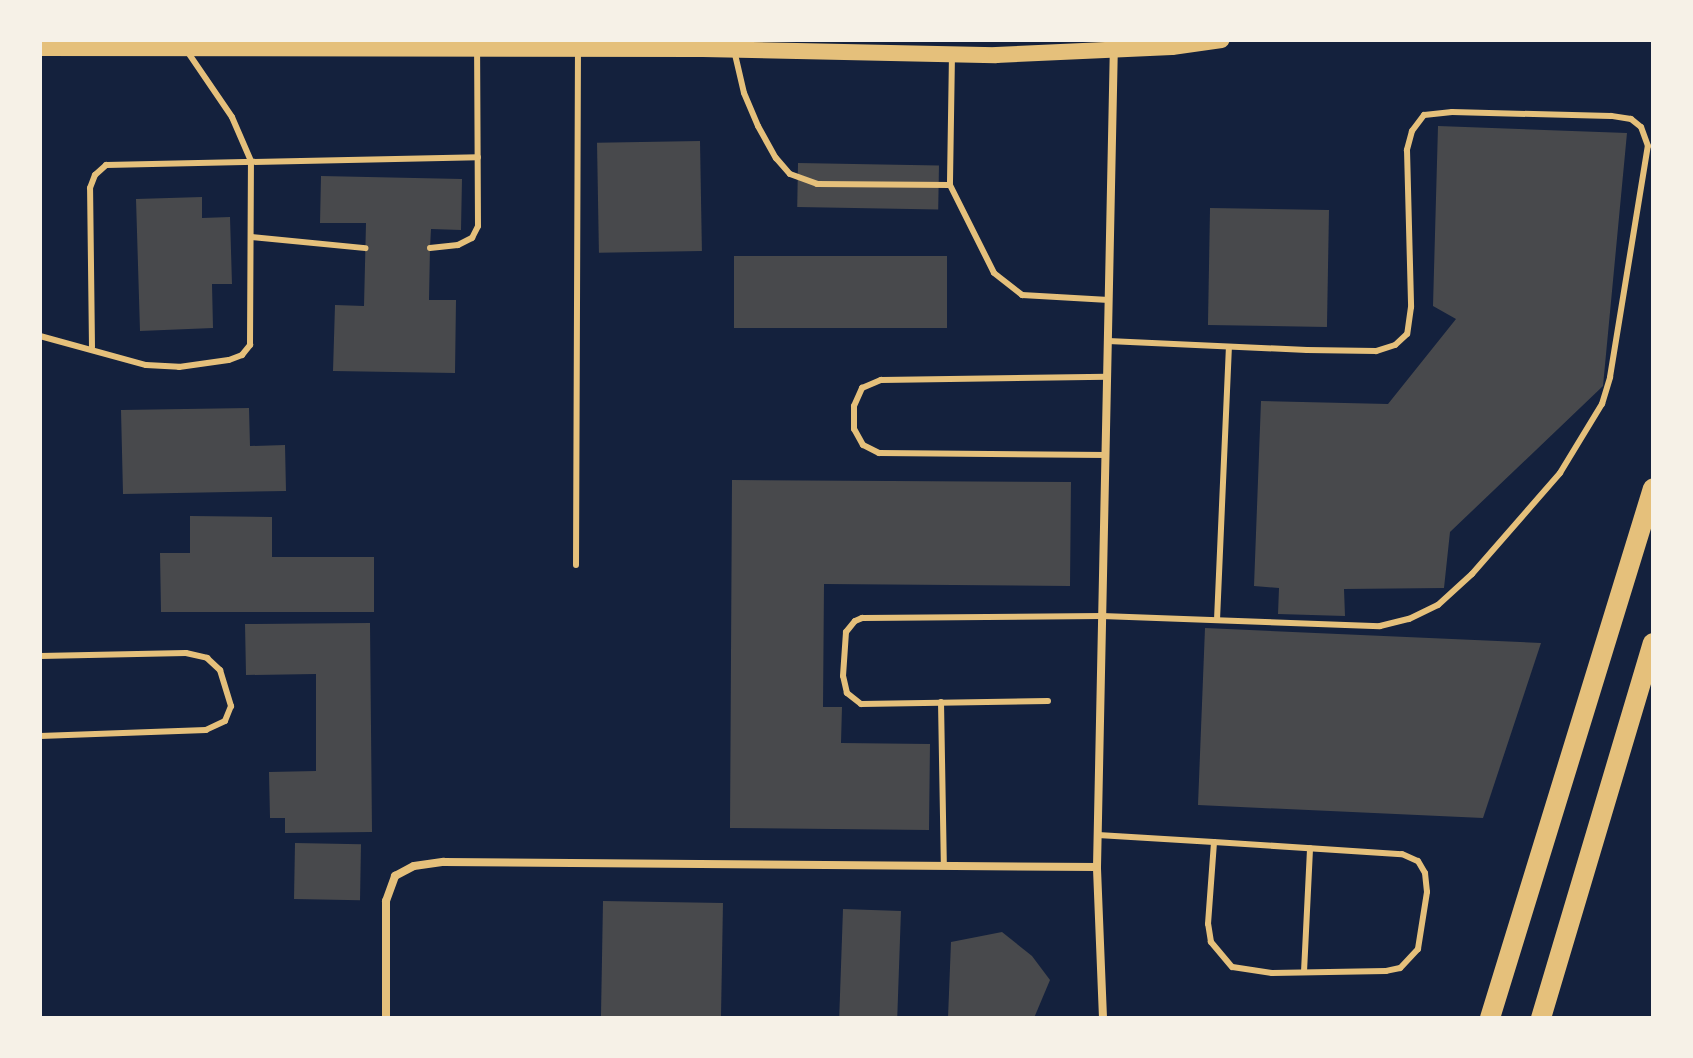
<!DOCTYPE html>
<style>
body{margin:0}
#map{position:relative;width:1693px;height:1058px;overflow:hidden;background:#14213d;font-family:Quicksand,sans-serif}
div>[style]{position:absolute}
.building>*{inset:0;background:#48494c;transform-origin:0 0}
.service>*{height:6px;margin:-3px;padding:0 3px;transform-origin:3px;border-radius:3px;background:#e5c07b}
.minor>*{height:8px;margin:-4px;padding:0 4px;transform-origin:4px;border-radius:4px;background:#e5c07b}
.secondary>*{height:16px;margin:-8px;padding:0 8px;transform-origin:8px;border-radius:8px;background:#e5c07b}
.primary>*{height:20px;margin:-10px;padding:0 10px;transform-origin:10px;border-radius:10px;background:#e5c07b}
span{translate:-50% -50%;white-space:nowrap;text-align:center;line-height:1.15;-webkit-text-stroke:7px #f6f1e7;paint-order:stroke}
.frame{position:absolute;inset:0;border:42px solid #f6f1e7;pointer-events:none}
</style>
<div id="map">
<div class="building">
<div style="clip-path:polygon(1438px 126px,1627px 133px,1603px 386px,1450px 532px,1444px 588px,1344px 589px,1345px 616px,1278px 614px,1279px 588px,1254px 586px,1261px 401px,1388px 404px,1456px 319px,1433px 306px)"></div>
<div style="left:700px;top:141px;width:110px;height:103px;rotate:89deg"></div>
<div style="left:798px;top:163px;width:141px;height:44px;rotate:1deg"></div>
<div style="clip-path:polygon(321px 176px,462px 179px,461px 230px,431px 229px,430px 248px,429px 300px,456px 300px,455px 373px,333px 371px,335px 305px,364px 306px,366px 223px,320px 223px)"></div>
<div style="clip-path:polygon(202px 197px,202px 218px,230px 217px,232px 284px,212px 284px,213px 328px,140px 331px,136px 199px)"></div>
<div style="left:1329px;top:210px;width:117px;height:119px;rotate:91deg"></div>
<div style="left:734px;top:256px;width:213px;height:72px"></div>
<div style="clip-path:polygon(249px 408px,250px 446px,285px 445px,286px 491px,123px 494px,121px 410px)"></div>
<div style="clip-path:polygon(732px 480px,1071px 482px,1070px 586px,824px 584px,823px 707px,842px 707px,841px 743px,930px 744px,929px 830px,730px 828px)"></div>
<div style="clip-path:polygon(190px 516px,272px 517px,272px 557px,374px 557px,374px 612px,161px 612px,160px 553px,190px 553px)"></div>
<div style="clip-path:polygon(370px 623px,372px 832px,285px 833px,285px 818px,270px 818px,269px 772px,316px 771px,316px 674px,246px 675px,245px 624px)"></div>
<div style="clip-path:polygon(1205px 628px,1541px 643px,1483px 818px,1198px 805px)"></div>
<div style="left:295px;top:843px;width:66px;height:56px;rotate:1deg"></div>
<div style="left:603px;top:901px;width:120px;height:117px;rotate:1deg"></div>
<div style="left:843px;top:909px;width:58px;height:109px;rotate:2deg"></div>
<div style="clip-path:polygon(1002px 932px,1032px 956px,1050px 980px,1034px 1018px,948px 1018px,951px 942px)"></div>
</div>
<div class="service">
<div style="left:734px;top:50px;width:44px;rotate:76.9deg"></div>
<div style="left:744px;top:93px;width:36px;rotate:67deg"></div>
<div style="left:758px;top:126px;width:37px;rotate:61deg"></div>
<div style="left:776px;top:158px;width:21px;rotate:49deg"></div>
<div style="left:790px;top:174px;width:29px;rotate:20deg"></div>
<div style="left:817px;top:184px;width:133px;rotate:0.4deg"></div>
<div style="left:952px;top:54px;width:131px;rotate:90.9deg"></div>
<div style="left:950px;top:185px;width:98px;rotate:63.4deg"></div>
<div style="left:994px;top:273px;width:36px;rotate:38deg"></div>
<div style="left:1022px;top:295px;width:87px;rotate:3.3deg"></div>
<div style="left:252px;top:237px;width:114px;rotate:5.6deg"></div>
<div style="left:430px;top:248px;width:28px;rotate:-6deg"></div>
<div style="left:458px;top:245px;width:16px;rotate:-27deg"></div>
<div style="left:472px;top:238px;width:13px;rotate:-63deg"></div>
<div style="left:478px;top:226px;width:176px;rotate:-90.3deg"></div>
<div style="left:40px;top:336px;width:110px;rotate:15.3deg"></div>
<div style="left:146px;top:365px;width:33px;rotate:3deg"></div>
<div style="left:179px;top:367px;width:50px;rotate:-8deg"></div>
<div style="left:229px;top:360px;width:14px;rotate:-21deg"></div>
<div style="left:242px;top:355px;width:13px;rotate:-51deg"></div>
<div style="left:250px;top:345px;width:184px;rotate:-89.7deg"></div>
<div style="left:251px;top:161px;width:48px;rotate:-113.4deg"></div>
<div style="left:232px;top:117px;width:80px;rotate:-124.3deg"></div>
<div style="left:92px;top:347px;width:159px;rotate:-90.7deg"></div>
<div style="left:90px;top:188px;width:14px;rotate:-69deg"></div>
<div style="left:95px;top:175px;width:15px;rotate:-42deg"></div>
<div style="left:106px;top:165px;width:372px;rotate:-1.2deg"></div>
<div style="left:1106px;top:455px;width:227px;rotate:-179.5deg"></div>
<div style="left:879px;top:453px;width:18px;rotate:-153deg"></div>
<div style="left:863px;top:445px;width:18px;rotate:-119deg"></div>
<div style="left:854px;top:429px;width:23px;rotate:-90deg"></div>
<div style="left:854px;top:406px;width:20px;rotate:-66deg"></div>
<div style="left:862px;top:388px;width:21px;rotate:-23deg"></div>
<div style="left:881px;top:380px;width:226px;rotate:-0.8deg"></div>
<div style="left:576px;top:565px;width:515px;rotate:-89.78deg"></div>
<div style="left:1217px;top:620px;width:273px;rotate:-87.5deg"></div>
<div style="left:40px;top:656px;width:146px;rotate:-1.2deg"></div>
<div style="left:186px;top:653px;width:22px;rotate:13deg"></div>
<div style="left:207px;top:658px;width:18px;rotate:43deg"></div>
<div style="left:220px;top:670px;width:38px;rotate:73deg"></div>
<div style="left:231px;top:706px;width:16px;rotate:112deg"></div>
<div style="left:225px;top:721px;width:21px;rotate:155deg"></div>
<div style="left:206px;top:730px;width:166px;rotate:177.9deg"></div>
<div style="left:1048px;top:701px;width:187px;rotate:179.1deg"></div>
<div style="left:861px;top:704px;width:18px;rotate:-142deg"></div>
<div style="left:847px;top:693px;width:17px;rotate:-103deg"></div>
<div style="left:843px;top:676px;width:44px;rotate:-86.1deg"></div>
<div style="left:846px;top:632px;width:14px;rotate:-51deg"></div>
<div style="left:855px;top:621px;width:8px;rotate:-23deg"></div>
<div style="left:862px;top:618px;width:240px;rotate:-0.5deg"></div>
<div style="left:1102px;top:616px;width:278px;rotate:2.1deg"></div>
<div style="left:1380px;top:626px;width:30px;rotate:-14deg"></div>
<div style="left:1409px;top:619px;width:32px;rotate:-26deg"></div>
<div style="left:1438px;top:605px;width:46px;rotate:-42.4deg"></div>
<div style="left:1472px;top:574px;width:134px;rotate:-48.9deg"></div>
<div style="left:1560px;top:473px;width:81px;rotate:-58.7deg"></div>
<div style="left:1602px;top:404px;width:28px;rotate:-73deg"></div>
<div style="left:1610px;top:377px;width:234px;rotate:-80.7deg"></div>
<div style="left:1648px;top:146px;width:20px;rotate:-110deg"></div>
<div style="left:1641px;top:127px;width:13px;rotate:-141deg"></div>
<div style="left:1631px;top:119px;width:20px;rotate:-171deg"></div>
<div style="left:1611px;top:116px;width:159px;rotate:-178.6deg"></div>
<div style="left:1452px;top:112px;width:28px;rotate:174deg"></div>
<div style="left:1424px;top:115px;width:20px;rotate:127deg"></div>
<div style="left:1412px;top:131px;width:20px;rotate:105deg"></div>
<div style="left:1407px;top:150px;width:157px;rotate:88.5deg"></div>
<div style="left:1411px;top:307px;width:27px;rotate:98deg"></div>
<div style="left:1407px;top:334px;width:16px;rotate:137deg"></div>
<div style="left:1395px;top:345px;width:20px;rotate:162deg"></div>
<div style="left:1376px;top:351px;width:69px;rotate:-179.2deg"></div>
<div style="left:1307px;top:350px;width:199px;rotate:-177.4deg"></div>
<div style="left:941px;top:702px;width:164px;rotate:89deg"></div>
<div style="left:1098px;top:835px;width:116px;rotate:3.5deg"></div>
<div style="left:1214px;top:842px;width:188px;rotate:3.7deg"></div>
<div style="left:1402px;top:854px;width:17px;rotate:24deg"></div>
<div style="left:1418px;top:861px;width:14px;rotate:60deg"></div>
<div style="left:1425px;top:873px;width:19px;rotate:84deg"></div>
<div style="left:1427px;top:892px;width:58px;rotate:99deg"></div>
<div style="left:1418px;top:949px;width:26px;rotate:133deg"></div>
<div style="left:1400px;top:968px;width:14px;rotate:168deg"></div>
<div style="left:1386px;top:971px;width:114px;rotate:179deg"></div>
<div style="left:1272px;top:973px;width:40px;rotate:-171.5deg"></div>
<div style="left:1232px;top:967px;width:33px;rotate:-130deg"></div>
<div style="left:1211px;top:942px;width:18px;rotate:-99deg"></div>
<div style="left:1208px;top:924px;width:82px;rotate:-85.8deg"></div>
<div style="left:1304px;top:972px;width:124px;rotate:-87.2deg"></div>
</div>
<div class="minor">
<div style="left:386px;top:1018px;width:117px;rotate:-90deg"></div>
<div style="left:386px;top:901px;width:27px;rotate:-70deg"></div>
<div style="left:395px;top:876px;width:21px;rotate:-28deg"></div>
<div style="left:414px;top:866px;width:30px;rotate:-8deg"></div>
<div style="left:444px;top:862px;width:653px;rotate:0.44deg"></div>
<div style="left:1103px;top:1018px;width:151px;rotate:-92.3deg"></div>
<div style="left:1097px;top:867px;width:827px;rotate:-88.82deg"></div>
</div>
<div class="secondary">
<div style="left:40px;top:48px;width:663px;rotate:0.09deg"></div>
<div style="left:703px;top:49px;width:293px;rotate:1.2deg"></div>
<div style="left:996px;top:55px;width:176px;rotate:-2.6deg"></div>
<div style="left:1172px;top:47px;width:50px;rotate:-8deg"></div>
</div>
<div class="primary">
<div style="left:1490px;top:1018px;width:554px;rotate:-72.9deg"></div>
<div style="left:1541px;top:1018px;width:391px;rotate:-73.4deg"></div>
</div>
<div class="frame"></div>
</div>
